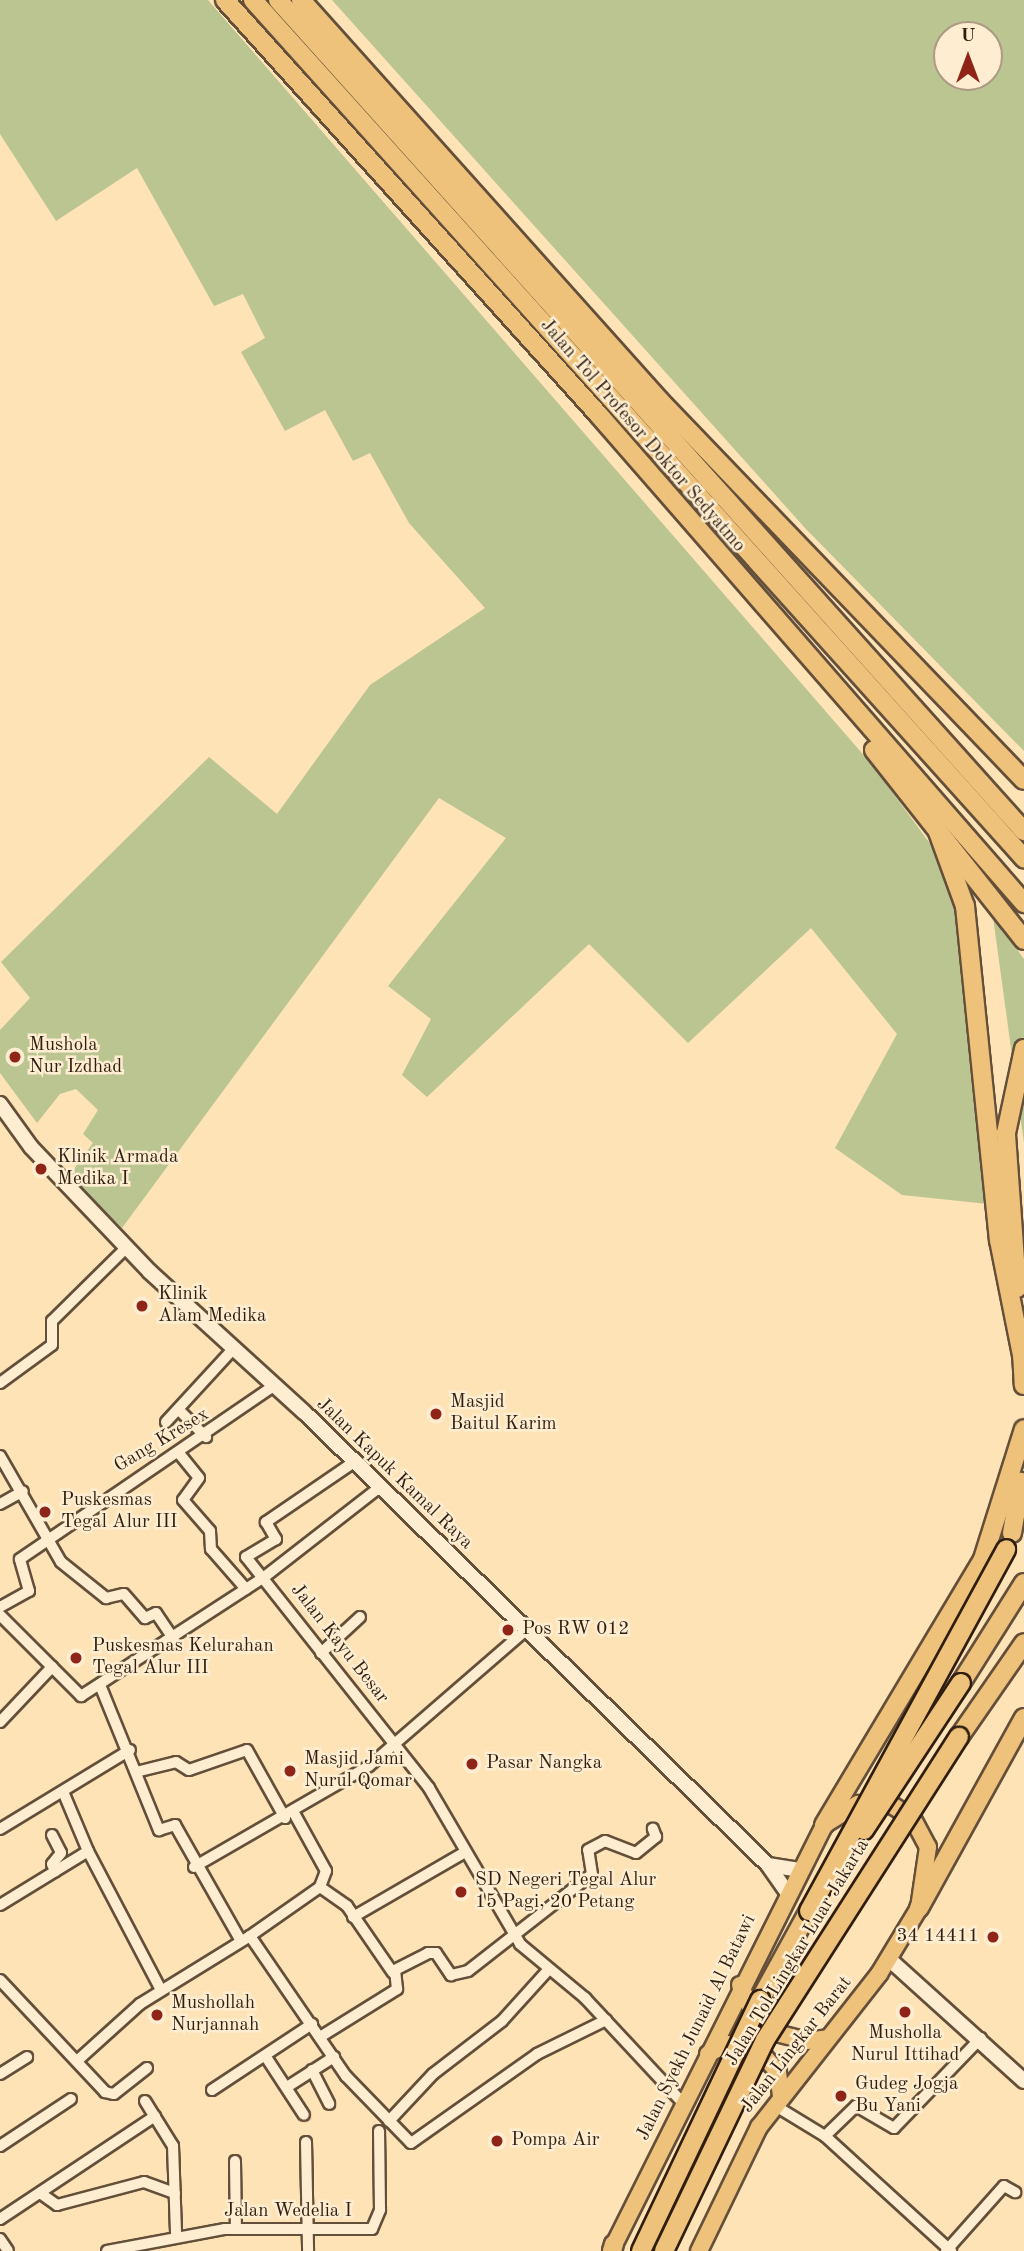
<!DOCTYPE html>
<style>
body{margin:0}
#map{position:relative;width:1024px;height:2251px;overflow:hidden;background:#fee3b6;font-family:"Old Standard TT",serif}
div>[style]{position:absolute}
.green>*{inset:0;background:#bac592}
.roads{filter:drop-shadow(2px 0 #644f3a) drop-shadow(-2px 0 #644f3a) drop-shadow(0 2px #644f3a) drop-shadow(0 -2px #644f3a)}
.street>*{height:10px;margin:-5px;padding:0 5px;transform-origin:5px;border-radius:5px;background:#feedd0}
.secondary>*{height:14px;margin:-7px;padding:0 7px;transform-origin:7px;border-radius:7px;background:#feedd0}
.primary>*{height:16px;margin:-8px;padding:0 8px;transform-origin:8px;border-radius:8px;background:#efc27b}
.highway>*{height:18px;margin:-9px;padding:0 9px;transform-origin:9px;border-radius:9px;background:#efc27b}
.bridges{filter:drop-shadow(2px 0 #301e10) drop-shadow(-2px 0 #301e10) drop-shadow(0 2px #301e10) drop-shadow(0 -2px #301e10)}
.highway-bridge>*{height:18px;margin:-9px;padding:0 9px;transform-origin:9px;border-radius:9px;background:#efc27b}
.dots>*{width:19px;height:19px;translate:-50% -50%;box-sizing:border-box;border:4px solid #feedd0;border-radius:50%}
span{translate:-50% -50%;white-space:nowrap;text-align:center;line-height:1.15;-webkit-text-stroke:5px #feedd0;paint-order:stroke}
.street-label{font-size:19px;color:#301e10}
.poi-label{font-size:19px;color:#301e10}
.left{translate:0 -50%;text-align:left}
.right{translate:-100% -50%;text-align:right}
.north{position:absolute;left:933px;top:21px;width:70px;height:70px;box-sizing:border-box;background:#feedd0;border:2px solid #ac9a83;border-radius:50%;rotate:0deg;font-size:19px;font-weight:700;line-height:28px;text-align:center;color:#301e10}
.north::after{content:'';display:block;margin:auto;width:24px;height:32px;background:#8f2418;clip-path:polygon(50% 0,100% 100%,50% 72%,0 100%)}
</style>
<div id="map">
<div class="green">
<div style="clip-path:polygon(0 0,208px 0,874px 767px,950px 871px,988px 1204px,902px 1195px,835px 1148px,897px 1034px,811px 928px,688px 1043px,589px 944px,427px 1097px,402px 1075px,431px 1019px,388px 986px,506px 838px,439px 798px,122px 1228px,68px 1177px,93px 1143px,83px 1134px,98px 1110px,76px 1089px,60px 1094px,37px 1123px,0 1073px,0 1030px,30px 998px,1px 962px,209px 757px,277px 814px,370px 685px,485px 608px,409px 523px,370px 453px,353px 461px,325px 410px,285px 431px,241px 352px,265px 338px,243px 294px,214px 306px,137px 168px,56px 221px,0 134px)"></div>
<div style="clip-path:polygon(evenodd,332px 0,1024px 0,1024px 751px,805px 528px,332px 0,989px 35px,989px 77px,947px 77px,947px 35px,989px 35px)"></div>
<div style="clip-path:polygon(993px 917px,1024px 959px,1024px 1143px)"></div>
</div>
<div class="roads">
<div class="street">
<div style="left:0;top:1383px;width:64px;rotate:-36.2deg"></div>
<div style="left:52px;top:1345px;width:24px;rotate:-90deg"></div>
<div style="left:52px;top:1321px;width:105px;rotate:-44.6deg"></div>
<div style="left:180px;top:1411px;width:37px;rotate:45deg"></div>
<div style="left:166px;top:1422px;width:100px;rotate:-47.4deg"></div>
<div style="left:178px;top:1452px;width:33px;rotate:51deg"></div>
<div style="left:199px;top:1478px;width:27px;rotate:126deg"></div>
<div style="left:183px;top:1500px;width:41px;rotate:48.9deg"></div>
<div style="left:210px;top:1531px;width:18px;rotate:87deg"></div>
<div style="left:211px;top:1549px;width:53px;rotate:48.8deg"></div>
<div style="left:0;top:1456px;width:122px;rotate:60.1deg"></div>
<div style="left:61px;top:1562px;width:58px;rotate:38.7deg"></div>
<div style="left:106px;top:1598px;width:18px;rotate:-13deg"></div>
<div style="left:124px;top:1594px;width:32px;rotate:49deg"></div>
<div style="left:145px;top:1618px;width:12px;rotate:-24deg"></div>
<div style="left:156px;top:1613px;width:32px;rotate:56deg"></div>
<div style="left:354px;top:1462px;width:107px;rotate:145.7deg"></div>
<div style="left:266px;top:1522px;width:20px;rotate:60deg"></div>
<div style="left:276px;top:1539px;width:35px;rotate:149deg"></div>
<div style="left:246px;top:1557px;width:295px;rotate:51.6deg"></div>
<div style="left:429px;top:1788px;width:181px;rotate:59.7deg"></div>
<div style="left:520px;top:1944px;width:85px;rotate:39.7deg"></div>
<div style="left:585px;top:1998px;width:144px;rotate:47deg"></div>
<div style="left:0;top:1504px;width:26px;rotate:-29deg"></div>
<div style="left:0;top:1607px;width:33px;rotate:-29deg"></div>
<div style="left:29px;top:1591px;width:33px;rotate:-106deg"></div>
<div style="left:20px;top:1559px;width:307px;rotate:-34.3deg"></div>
<div style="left:0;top:1615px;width:115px;rotate:45deg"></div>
<div style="left:81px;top:1696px;width:217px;rotate:-33deg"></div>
<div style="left:263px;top:1578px;width:148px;rotate:-37.9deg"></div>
<div style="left:321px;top:1653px;width:53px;rotate:-42.7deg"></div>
<div style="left:100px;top:1685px;width:157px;rotate:67.9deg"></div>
<div style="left:159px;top:1830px;width:17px;rotate:-17deg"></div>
<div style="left:175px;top:1825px;width:133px;rotate:60.4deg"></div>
<div style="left:0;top:1722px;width:76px;rotate:-46.6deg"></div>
<div style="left:140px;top:1771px;width:37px;rotate:-14deg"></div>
<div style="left:176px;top:1762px;width:15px;rotate:32deg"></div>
<div style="left:189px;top:1770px;width:61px;rotate:-19deg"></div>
<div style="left:247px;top:1750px;width:78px;rotate:60.8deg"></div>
<div style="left:294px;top:1813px;width:66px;rotate:61.1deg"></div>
<div style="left:326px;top:1871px;width:17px;rotate:111deg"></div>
<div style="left:320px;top:1887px;width:33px;rotate:35deg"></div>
<div style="left:347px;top:1906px;width:81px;rotate:55.5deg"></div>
<div style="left:0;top:1829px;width:152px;rotate:-31.3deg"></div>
<div style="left:52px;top:1835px;width:20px;rotate:63deg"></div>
<div style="left:61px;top:1853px;width:14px;rotate:129deg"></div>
<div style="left:52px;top:1864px;width:8px;rotate:67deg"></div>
<div style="left:88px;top:1851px;width:157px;rotate:62.3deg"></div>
<div style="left:194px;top:1867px;width:202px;rotate:-30deg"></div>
<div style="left:369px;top:1766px;width:208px;rotate:-40.9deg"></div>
<div style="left:0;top:1905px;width:103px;rotate:-31.5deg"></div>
<div style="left:88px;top:1851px;width:62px;rotate:-112.8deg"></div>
<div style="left:353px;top:1917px;width:129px;rotate:-30.1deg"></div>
<div style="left:250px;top:1936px;width:85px;rotate:-35deg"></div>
<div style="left:0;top:1980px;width:154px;rotate:46.8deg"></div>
<div style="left:105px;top:2092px;width:9px;rotate:13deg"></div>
<div style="left:114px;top:2094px;width:42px;rotate:-38.2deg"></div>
<div style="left:320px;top:2037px;width:91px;rotate:-31.9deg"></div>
<div style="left:397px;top:1989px;width:19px;rotate:-96deg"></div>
<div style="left:395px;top:1970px;width:37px;rotate:-27deg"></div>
<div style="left:428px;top:1953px;width:8px"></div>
<div style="left:436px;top:1953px;width:27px;rotate:56deg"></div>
<div style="left:451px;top:1975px;width:17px;rotate:-13deg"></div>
<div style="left:468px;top:1971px;width:157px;rotate:-38deg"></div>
<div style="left:592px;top:1874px;width:24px;rotate:-99deg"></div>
<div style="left:588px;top:1850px;width:19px;rotate:-28deg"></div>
<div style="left:605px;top:1841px;width:33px;rotate:21deg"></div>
<div style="left:636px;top:1853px;width:26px;rotate:-39deg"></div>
<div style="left:656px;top:1837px;width:9px;rotate:-111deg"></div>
<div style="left:266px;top:2057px;width:69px;rotate:56.8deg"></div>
<div style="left:78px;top:2060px;width:84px;rotate:-42.1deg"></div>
<div style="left:140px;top:2004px;width:129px;rotate:-31.7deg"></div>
<div style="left:250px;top:1936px;width:170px;rotate:55.6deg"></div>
<div style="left:346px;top:2076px;width:93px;rotate:45.9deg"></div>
<div style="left:411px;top:2143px;width:154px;rotate:-35.2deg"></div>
<div style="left:537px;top:2054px;width:77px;rotate:-26.2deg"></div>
<div style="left:312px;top:2070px;width:38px;rotate:63deg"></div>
<div style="left:0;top:2074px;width:32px;rotate:-32deg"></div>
<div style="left:287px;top:2087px;width:56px;rotate:-32.6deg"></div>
<div style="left:212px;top:2090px;width:120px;rotate:-33.4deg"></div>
<div style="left:145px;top:2101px;width:53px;rotate:58.1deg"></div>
<div style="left:173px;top:2146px;width:88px;rotate:88deg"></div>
<div style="left:774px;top:2105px;width:60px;rotate:31.3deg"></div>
<div style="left:825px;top:2136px;width:171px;rotate:42.4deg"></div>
<div style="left:389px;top:2121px;width:64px;rotate:-46.9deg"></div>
<div style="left:433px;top:2074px;width:87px;rotate:-37.5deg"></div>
<div style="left:502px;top:2021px;width:70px;rotate:-47.9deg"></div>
<div style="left:825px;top:2136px;width:43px;rotate:-44.1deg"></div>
<div style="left:856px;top:2106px;width:44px;rotate:30.1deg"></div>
<div style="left:894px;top:2128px;width:125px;rotate:-46deg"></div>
<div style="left:306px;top:2142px;width:109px;rotate:88.9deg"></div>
<div style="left:0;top:2146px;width:85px;rotate:-33.5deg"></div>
<div style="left:235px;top:2161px;width:68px;rotate:89.2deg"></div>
<div style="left:40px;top:2193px;width:21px;rotate:35deg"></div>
<div style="left:57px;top:2205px;width:90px;rotate:-14.8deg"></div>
<div style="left:144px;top:2182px;width:33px;rotate:20deg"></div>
<div style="left:0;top:2219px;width:186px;rotate:-33.6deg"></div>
<div style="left:0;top:2239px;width:14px;rotate:56deg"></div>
<div style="left:107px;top:2251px;width:120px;rotate:-10.6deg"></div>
<div style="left:225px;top:2229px;width:147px"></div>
<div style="left:372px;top:2229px;width:21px;rotate:-67deg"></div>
<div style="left:380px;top:2210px;width:79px;rotate:-90.7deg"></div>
<div style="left:946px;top:2251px;width:87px;rotate:-48.3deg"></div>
<div style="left:1004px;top:2186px;width:13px;rotate:29deg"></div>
</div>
<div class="secondary">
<div style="left:0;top:1104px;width:53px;rotate:54.2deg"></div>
<div style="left:31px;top:1147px;width:173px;rotate:46.4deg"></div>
<div style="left:150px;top:1272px;width:208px;rotate:42.3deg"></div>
<div style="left:304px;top:1412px;width:648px;rotate:44.31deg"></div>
<div style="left:768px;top:1865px;width:33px;rotate:55deg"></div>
<div style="left:768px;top:1865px;width:30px;rotate:9deg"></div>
<div style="left:889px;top:1959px;width:182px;rotate:42.1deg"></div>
</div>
<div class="primary">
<div style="left:740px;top:1985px;width:42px;rotate:64.7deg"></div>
<div style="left:758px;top:2023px;width:17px;rotate:33deg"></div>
<div style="left:772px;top:2032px;width:36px;rotate:14deg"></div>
<div style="left:807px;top:2041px;width:21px;rotate:-8deg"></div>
<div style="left:708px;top:2054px;width:21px;rotate:-29deg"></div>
<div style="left:726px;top:2044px;width:31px;rotate:7deg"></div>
<div style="left:757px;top:2048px;width:32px;rotate:49deg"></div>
<div style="left:778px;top:2072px;width:23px;rotate:83deg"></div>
<div style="left:611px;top:2251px;width:476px;rotate:-63.4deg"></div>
<div style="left:824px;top:1825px;width:40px;rotate:-32deg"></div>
<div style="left:858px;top:1804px;width:34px;rotate:2deg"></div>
<div style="left:892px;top:1805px;width:25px;rotate:34deg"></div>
<div style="left:913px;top:1819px;width:32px;rotate:62deg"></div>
<div style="left:928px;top:1847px;width:62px;rotate:98.4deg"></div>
<div style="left:919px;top:1908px;width:77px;rotate:121.2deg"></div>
<div style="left:879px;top:1974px;width:194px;rotate:128.1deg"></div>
<div style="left:759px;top:2127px;width:138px;rotate:115.8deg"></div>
</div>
<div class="highway">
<div style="left:225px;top:0;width:557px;rotate:47.98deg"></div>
<div style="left:598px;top:414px;width:649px;rotate:48.94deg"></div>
<div style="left:253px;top:0;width:1154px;rotate:48.06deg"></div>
<div style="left:278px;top:0;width:1117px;rotate:48.09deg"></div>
<div style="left:301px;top:0;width:538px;rotate:48.16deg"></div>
<div style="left:660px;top:401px;width:525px;rotate:46.16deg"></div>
<div style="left:874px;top:750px;width:242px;rotate:51.7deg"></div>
<div style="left:938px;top:832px;width:79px;rotate:70deg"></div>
<div style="left:965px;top:906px;width:336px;rotate:84.2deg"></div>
<div style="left:999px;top:1240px;width:122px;rotate:78.7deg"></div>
<div style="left:1017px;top:1288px;width:155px;rotate:-94.1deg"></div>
<div style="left:1006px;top:1133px;width:86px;rotate:-77.9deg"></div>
<div style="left:1022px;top:1351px;width:34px;rotate:87deg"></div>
<div style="left:1012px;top:1533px;width:52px;rotate:-80deg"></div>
<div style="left:961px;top:1683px;width:118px;rotate:-57.8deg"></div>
<div style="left:959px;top:1737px;width:114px;rotate:-55.3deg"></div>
<div style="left:824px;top:1825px;width:310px;rotate:-59.1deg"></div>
<div style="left:983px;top:1559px;width:136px;rotate:-72.5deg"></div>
<div style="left:919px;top:1908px;width:217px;rotate:-61.1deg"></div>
<div style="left:760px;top:2000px;width:102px;rotate:-61.2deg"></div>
<div style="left:612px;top:2251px;width:7px;rotate:-74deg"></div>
</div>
</div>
<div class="bridges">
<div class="highway-bridge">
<div style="left:864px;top:1830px;width:176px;rotate:-56.6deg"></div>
<div style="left:809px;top:1911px;width:412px;rotate:-61.4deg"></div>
<div style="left:641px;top:2251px;width:278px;rotate:-64.6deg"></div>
<div style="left:664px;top:2251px;width:234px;rotate:-64.4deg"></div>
<div style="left:765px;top:2040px;width:360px;rotate:-57.4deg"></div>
</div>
</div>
<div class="dots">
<div style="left:15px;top:1057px;background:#8f2418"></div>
<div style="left:41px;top:1169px;background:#8f2418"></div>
<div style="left:142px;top:1306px;background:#8f2418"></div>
<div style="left:436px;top:1414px;background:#8f2418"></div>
<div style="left:45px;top:1512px;background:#8f2418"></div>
<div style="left:508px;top:1630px;background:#8f2418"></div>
<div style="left:76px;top:1658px;background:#8f2418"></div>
<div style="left:472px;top:1764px;background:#8f2418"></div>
<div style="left:290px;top:1771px;background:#8f2418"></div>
<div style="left:461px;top:1892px;background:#8f2418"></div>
<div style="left:993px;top:1937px;background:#8f2418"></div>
<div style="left:905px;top:2012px;background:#8f2418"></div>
<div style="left:157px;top:2015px;background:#8f2418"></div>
<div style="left:841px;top:2096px;background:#8f2418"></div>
<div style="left:497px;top:2141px;background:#8f2418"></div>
</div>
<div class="street-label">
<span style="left:642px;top:436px;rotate:49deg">Jalan Tol Profesor Doktor Sedyatmo</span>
<span style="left:162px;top:1441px;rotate:-31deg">Gang Kresex</span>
<span style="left:394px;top:1474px;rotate:44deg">Jalan Kapuk Kamal Raya</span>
<span style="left:339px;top:1644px;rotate:52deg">Jalan Kayu Besar</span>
<span style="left:798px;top:1953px;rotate:-59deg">Jalan Tol Lingkar Luar Jakarta</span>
<span style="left:697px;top:2028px;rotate:-64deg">Jalan Syekh Junaid Al Batawi</span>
<span style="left:797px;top:2045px;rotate:-52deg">Jalan Lingkar Barat</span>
<span style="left:288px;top:2212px">Jalan Wedelia I</span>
</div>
<div class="poi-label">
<span class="left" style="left:29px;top:1057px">Mushola<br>Nur Izdhad</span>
<span class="left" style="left:57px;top:1169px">Klinik Armada<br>Medika I</span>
<span class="left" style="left:158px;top:1306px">Klinik<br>Alam Medika</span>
<span class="left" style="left:450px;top:1414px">Masjid<br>Baitul Karim</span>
<span class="left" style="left:61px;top:1512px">Puskesmas<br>Tegal Alur III</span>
<span class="left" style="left:522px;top:1630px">Pos RW 012</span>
<span class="left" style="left:92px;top:1658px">Puskesmas Kelurahan<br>Tegal Alur III</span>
<span class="left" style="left:304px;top:1771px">Masjid Jami<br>Nurul Qomar</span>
<span class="left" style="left:486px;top:1764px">Pasar Nangka</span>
<span class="left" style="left:475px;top:1892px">SD Negeri Tegal Alur<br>15 Pagi, 20 Petang</span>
<span class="right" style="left:979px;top:1937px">34 14411</span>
<span class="left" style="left:171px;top:2015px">Mushollah<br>Nurjannah</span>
<span style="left:905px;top:2045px">Musholla<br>Nurul Ittihad</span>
<span class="left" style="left:855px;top:2096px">Gudeg Jogja<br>Bu Yani</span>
<span class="left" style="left:511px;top:2141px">Pompa Air</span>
</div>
<div class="north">U</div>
</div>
